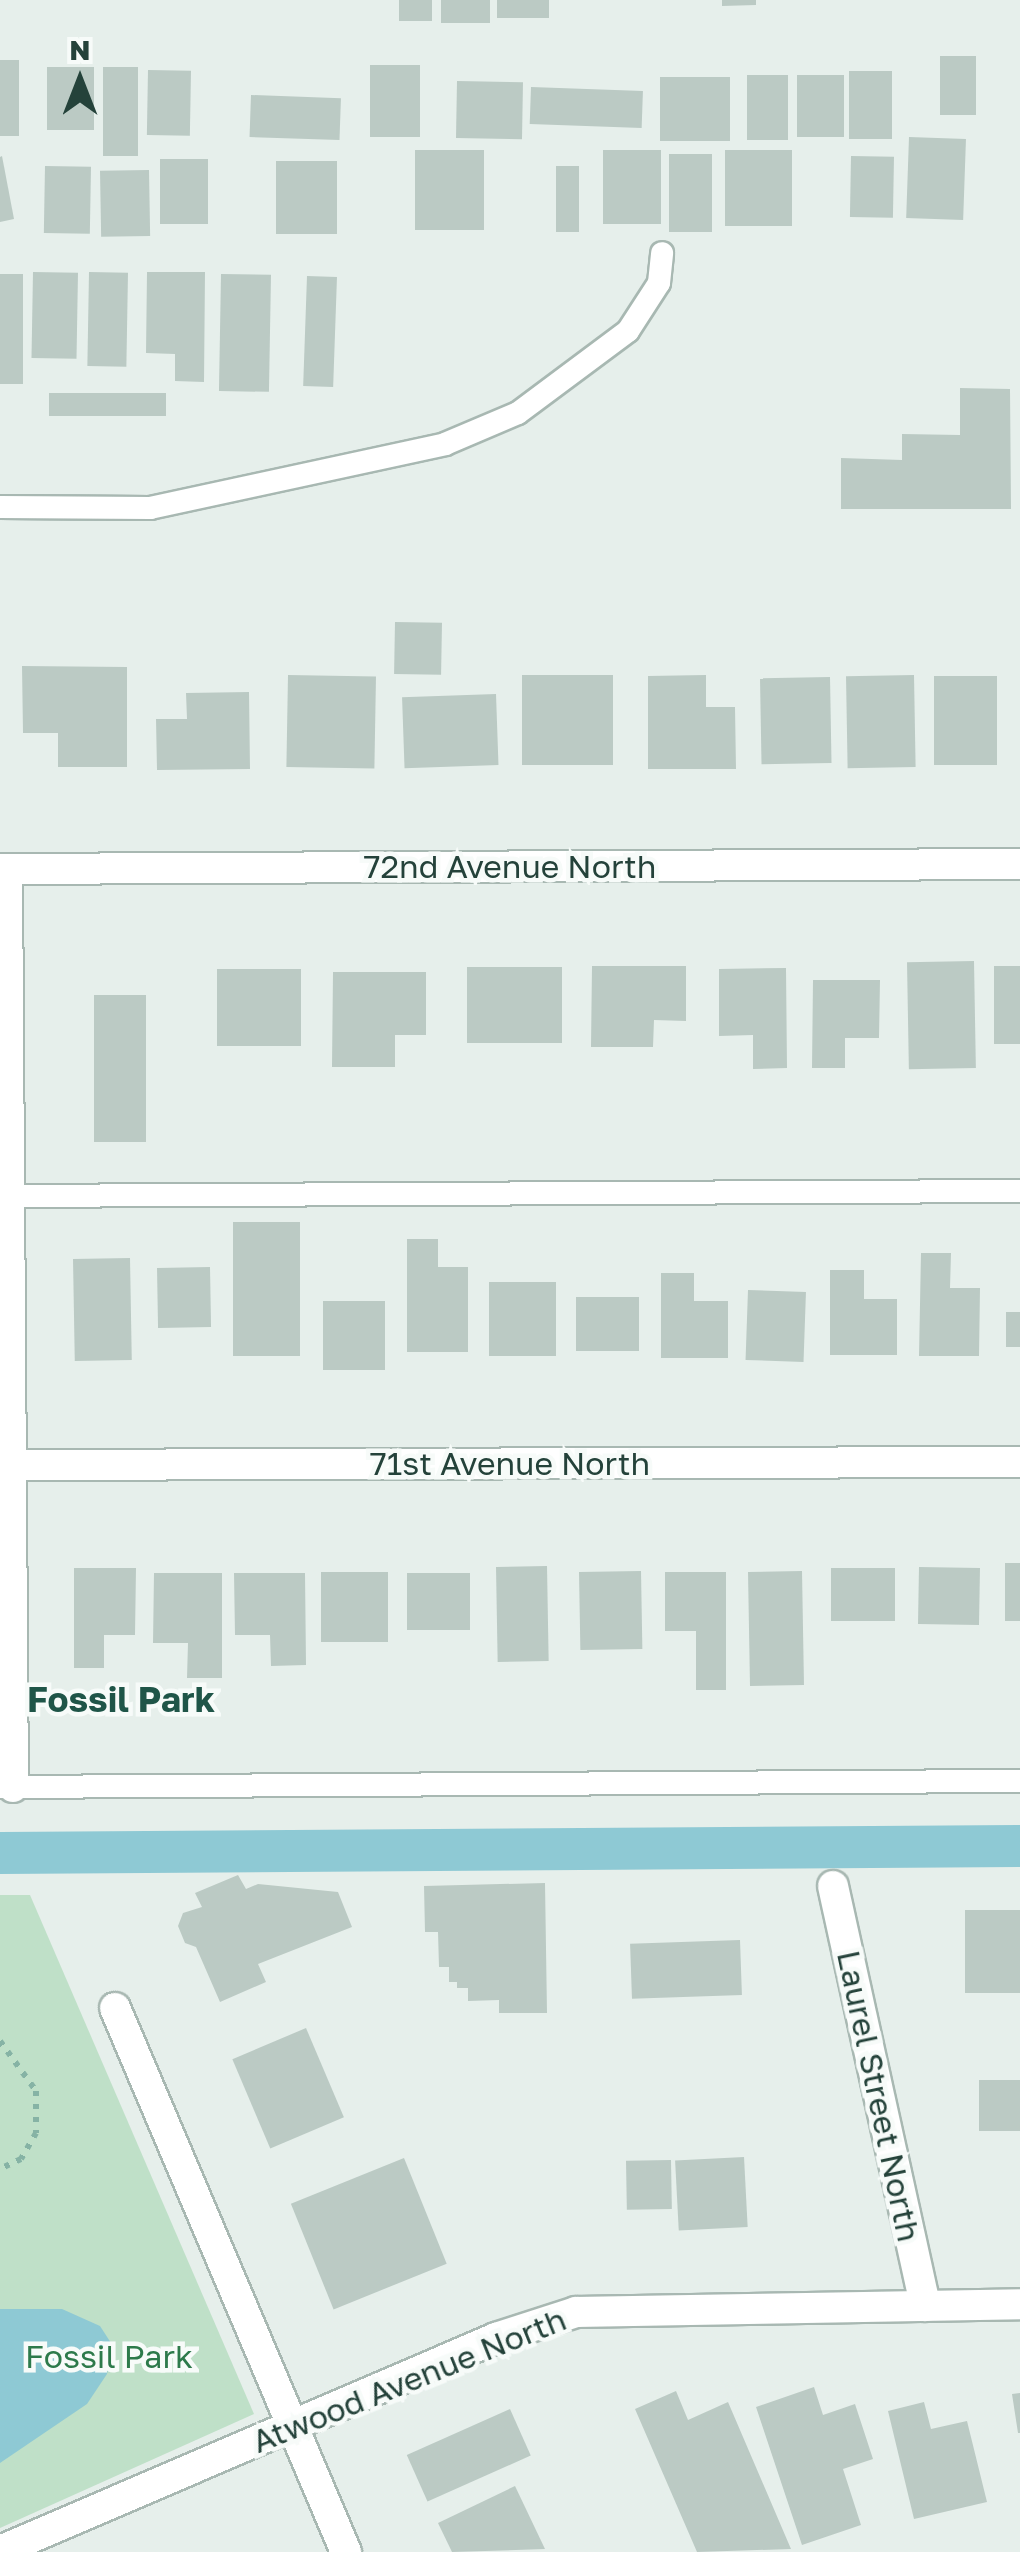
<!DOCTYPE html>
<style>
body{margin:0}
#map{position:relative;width:1020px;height:2552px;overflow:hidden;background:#e6efeb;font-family:"Golos Text",sans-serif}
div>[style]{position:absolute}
.green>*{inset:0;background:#bfe0c8}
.water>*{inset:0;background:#8ec9d4}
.canal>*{height:42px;margin:-21px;padding:0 21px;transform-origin:21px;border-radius:21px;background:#8ec9d4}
.building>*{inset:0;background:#bbcac4;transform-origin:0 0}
.path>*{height:6px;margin-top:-3px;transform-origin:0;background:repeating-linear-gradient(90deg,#86b3a5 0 5px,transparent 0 13px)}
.roads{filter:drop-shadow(2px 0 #a8b8b2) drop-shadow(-2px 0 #a8b8b2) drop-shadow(0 2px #a8b8b2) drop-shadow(0 -2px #a8b8b2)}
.service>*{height:22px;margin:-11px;padding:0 11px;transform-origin:11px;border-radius:11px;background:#fff}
.minor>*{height:30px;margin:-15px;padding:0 15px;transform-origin:15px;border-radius:15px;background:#fff}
span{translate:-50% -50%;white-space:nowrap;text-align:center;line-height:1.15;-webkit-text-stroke:9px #f7fbf9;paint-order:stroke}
.street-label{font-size:32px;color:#24423a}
.park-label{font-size:32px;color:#2d7a4b}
.neighbourhood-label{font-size:35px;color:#1f5548;font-weight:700}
.north{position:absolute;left:30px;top:30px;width:100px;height:100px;-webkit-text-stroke:8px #f7fbf9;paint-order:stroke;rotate:0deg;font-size:28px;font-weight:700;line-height:40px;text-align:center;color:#24423a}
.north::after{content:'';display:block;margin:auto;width:35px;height:45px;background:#24423a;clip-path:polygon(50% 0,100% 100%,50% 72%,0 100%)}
</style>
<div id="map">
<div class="green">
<div style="clip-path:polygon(0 1895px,30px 1895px,254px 2414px,0 2528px)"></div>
</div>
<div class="water">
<div style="clip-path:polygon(0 2309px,62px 2309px,100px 2326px,113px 2346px,107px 2374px,87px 2404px,0 2463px)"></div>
</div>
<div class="canal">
<div style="left:0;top:1853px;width:1020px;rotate:-0.39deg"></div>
</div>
<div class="building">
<div style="left:399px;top:0;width:33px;height:21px"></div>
<div style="left:441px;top:0;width:49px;height:23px"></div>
<div style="left:497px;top:0;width:52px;height:18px"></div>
<div style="clip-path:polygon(722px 0,756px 0,756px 5px,722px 6px)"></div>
<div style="left:940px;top:56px;width:36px;height:59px"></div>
<div style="left:0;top:60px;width:19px;height:76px"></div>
<div style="left:370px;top:65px;width:50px;height:72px"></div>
<div style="left:47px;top:67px;width:47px;height:63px"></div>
<div style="left:103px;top:67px;width:35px;height:89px"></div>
<div style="left:148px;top:70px;width:43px;height:65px;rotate:1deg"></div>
<div style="left:849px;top:71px;width:43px;height:68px"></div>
<div style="left:747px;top:75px;width:41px;height:65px"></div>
<div style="left:797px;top:75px;width:47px;height:62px"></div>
<div style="left:730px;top:77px;width:64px;height:70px;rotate:90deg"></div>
<div style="left:457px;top:81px;width:66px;height:57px;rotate:1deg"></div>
<div style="left:531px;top:87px;width:112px;height:37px;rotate:2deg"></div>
<div style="left:251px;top:95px;width:90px;height:42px;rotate:2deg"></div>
<div style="left:909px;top:137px;width:57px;height:81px;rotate:2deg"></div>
<div style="left:415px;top:150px;width:69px;height:80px"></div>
<div style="left:603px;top:150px;width:58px;height:74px"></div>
<div style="left:725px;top:150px;width:67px;height:76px"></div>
<div style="left:669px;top:154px;width:43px;height:78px"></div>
<div style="clip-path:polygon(2px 156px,14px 219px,0 222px,0 157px)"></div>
<div style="left:851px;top:156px;width:43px;height:61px;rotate:1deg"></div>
<div style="left:160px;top:159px;width:48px;height:65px"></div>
<div style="left:276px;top:161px;width:61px;height:73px"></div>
<div style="left:45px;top:166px;width:46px;height:67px;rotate:1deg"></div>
<div style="left:556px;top:166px;width:23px;height:66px"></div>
<div style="left:149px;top:170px;width:66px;height:49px;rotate:89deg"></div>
<div style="left:33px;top:272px;width:45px;height:86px;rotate:1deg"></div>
<div style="left:89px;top:272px;width:39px;height:94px;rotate:1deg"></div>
<div style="clip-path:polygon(147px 272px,205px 272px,204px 382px,175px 381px,175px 354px,146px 353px)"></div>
<div style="left:0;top:274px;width:23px;height:110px"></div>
<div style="left:221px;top:274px;width:50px;height:117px;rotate:1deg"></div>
<div style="left:307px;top:276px;width:30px;height:110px;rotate:2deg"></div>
<div style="clip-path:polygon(960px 388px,1010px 389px,1011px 509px,841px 509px,841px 458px,902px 460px,902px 434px,960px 435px)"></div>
<div style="left:166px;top:393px;width:23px;height:117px;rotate:90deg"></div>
<div style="left:395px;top:622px;width:47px;height:52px;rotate:1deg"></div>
<div style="clip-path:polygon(22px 666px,127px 667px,127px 767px,58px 767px,58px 733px,23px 733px)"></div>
<div style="left:288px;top:675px;width:88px;height:92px;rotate:1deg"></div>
<div style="left:613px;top:675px;width:90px;height:91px;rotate:90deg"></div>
<div style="clip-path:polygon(706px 675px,706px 707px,735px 707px,736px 769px,648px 769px,648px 676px)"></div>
<div style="left:914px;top:675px;width:92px;height:68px;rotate:89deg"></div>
<div style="left:934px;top:676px;width:63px;height:89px"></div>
<div style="left:830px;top:677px;width:86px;height:70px;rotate:89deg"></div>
<div style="clip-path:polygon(249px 692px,250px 769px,157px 770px,156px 719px,187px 719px,186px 693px)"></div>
<div style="left:496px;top:694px;width:71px;height:94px;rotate:88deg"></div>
<div style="left:974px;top:961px;width:107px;height:67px;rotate:89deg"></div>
<div style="clip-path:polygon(592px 966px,686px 966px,686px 1021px,654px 1020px,653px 1047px,591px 1047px)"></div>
<div style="left:994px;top:966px;width:26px;height:78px"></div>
<div style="left:467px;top:967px;width:95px;height:76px"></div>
<div style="clip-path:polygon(786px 968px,787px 1068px,753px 1069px,753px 1035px,719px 1036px,719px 969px)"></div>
<div style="left:301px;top:969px;width:77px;height:84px;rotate:90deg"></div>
<div style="clip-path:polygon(333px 972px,426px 972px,426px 1035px,395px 1035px,395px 1067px,332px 1067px)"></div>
<div style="clip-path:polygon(813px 980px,880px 980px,879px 1038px,845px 1038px,845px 1068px,812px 1068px)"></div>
<div style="left:94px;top:995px;width:52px;height:147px"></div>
<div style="left:300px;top:1222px;width:134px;height:67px;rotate:90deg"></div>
<div style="clip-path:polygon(407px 1239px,438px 1239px,438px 1267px,468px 1267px,468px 1352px,407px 1352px)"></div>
<div style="clip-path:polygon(921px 1253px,951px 1253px,950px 1288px,980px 1288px,979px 1356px,919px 1356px)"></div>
<div style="left:130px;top:1258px;width:102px;height:57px;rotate:89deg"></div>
<div style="left:210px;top:1267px;width:60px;height:53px;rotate:89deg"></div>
<div style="clip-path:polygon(830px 1270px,864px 1270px,864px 1299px,897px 1299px,897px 1355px,830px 1355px)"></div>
<div style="clip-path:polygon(661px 1273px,694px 1273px,694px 1301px,728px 1301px,728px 1358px,661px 1358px)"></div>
<div style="left:489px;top:1282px;width:67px;height:74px"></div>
<div style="left:748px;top:1290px;width:58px;height:70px;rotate:2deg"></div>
<div style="left:576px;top:1297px;width:63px;height:54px"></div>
<div style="left:385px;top:1301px;width:69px;height:62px;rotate:90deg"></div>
<div style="left:1006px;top:1312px;width:14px;height:35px"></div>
<div style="left:1020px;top:1563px;width:58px;height:15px;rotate:90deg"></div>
<div style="left:547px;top:1566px;width:95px;height:51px;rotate:89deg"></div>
<div style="left:919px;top:1567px;width:61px;height:57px;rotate:1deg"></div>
<div style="clip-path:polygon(74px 1568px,136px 1568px,135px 1635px,104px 1635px,104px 1668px,74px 1668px)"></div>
<div style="left:895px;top:1568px;width:53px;height:64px;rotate:90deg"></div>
<div style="left:641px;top:1571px;width:78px;height:62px;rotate:89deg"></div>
<div style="left:802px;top:1571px;width:114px;height:54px;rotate:89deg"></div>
<div style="left:388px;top:1572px;width:70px;height:67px;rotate:90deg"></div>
<div style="clip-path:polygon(665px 1572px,726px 1572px,726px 1690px,696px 1690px,696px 1631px,665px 1631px)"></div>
<div style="clip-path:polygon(154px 1573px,222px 1573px,222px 1678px,187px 1678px,188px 1643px,153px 1643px)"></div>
<div style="clip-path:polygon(234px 1573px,305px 1573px,306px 1665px,271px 1666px,270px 1635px,235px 1635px)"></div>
<div style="left:407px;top:1573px;width:63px;height:57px"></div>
<div style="clip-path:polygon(238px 1875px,246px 1889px,258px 1884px,338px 1892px,352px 1927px,258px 1964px,266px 1982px,220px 2002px,196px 1947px,185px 1943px,178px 1926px,183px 1913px,202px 1907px,195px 1893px)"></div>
<div style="clip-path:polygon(545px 1883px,547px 2013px,499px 2013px,499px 2000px,468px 2001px,468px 1988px,457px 1988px,457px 1982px,449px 1982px,449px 1967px,439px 1967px,438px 1932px,425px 1932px,424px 1886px)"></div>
<div style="left:965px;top:1910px;width:55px;height:83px"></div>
<div style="left:740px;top:1940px;width:55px;height:110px;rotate:88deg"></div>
<div style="left:306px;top:2028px;width:97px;height:80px;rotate:67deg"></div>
<div style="left:979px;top:2080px;width:41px;height:51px"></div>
<div style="left:744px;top:2157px;width:70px;height:69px;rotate:87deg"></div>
<div style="left:404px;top:2158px;width:114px;height:122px;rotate:68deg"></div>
<div style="left:671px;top:2160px;width:49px;height:45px;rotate:89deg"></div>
<div style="clip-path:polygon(814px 2387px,823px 2415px,855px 2404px,873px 2459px,843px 2469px,861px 2525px,802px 2545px,756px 2407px)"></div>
<div style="clip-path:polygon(676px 2391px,688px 2420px,728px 2402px,791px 2549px,697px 2552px,635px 2409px)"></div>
<div style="clip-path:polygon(1020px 2393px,1020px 2433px,1018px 2433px,1012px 2394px)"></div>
<div style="clip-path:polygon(924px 2402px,931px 2429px,967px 2421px,987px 2502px,914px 2519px,888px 2411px)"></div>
<div style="left:510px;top:2409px;width:51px;height:113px;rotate:66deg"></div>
<div style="clip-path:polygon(515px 2486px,545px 2549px,452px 2552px,438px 2523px)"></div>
</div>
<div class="path">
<div style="left:0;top:2041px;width:62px;rotate:54.2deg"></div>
<div style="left:36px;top:2091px;width:42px;rotate:90deg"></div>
<div style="left:36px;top:2133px;width:30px;rotate:120deg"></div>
<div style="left:21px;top:2159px;width:23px;rotate:155deg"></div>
</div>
<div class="roads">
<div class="service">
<div style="left:0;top:507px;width:150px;rotate:0.4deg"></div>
<div style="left:150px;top:508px;width:302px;rotate:-12.2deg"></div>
<div style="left:445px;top:444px;width:79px;rotate:-23deg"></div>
<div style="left:518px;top:413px;width:137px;rotate:-36.7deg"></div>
<div style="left:628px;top:331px;width:57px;rotate:-57.1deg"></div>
<div style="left:659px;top:283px;width:30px;rotate:-84deg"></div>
<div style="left:0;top:1196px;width:1020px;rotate:-0.28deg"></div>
<div style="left:0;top:1787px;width:1020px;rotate:-0.34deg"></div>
</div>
<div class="minor">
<div style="left:0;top:869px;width:1020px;rotate:-0.28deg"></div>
<div style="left:7px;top:869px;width:918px;rotate:89.63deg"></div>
<div style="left:0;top:1465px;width:1020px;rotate:-0.17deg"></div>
<div style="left:833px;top:1886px;width:430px;rotate:77.6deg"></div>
<div style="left:115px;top:2008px;width:591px;rotate:66.99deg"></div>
<div style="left:0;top:2551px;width:540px;rotate:-23.24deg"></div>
<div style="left:496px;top:2338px;width:84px;rotate:-18deg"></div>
<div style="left:576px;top:2312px;width:444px;rotate:-1deg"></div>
</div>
</div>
<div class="street-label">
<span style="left:510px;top:866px">72nd Avenue North</span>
<span style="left:510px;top:1463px">71st Avenue North</span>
<span style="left:879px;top:2096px;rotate:78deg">Laurel Street North</span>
<span style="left:409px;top:2380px;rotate:-22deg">Atwood Avenue North</span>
</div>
<div class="park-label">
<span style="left:109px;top:2356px">Fossil Park</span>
</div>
<div class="neighbourhood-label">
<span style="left:121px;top:1699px">Fossil Park</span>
</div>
<div class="north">N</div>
</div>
